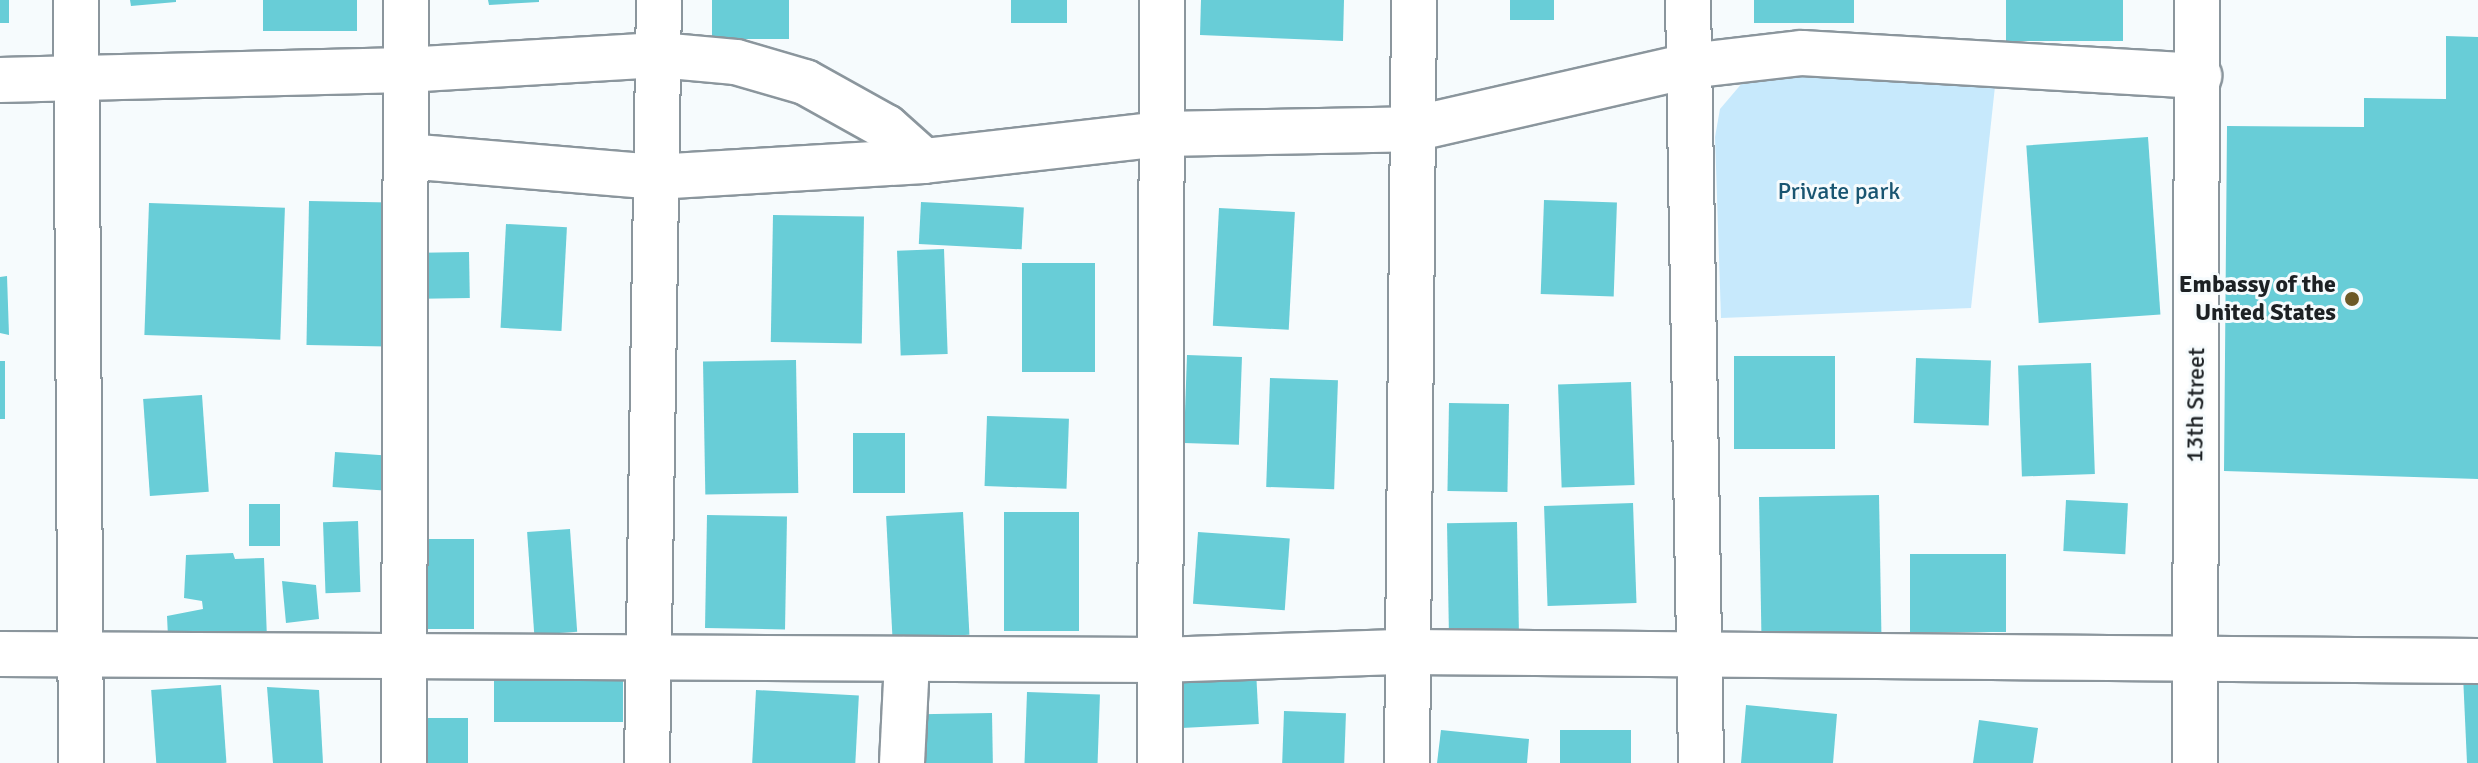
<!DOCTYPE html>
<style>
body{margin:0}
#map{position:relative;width:2478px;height:763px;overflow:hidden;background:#f6fbfd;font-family:Signika,sans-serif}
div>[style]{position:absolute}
.green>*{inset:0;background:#c7e9fc}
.building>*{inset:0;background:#68cdd7;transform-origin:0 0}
.roads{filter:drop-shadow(2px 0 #8b969d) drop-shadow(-2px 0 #8b969d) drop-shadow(0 2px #8b969d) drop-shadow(0 -2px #8b969d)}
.minor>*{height:44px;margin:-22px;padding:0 22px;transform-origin:22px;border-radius:22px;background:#fff}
.dots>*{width:22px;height:22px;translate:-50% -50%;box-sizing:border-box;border:4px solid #f6fbfd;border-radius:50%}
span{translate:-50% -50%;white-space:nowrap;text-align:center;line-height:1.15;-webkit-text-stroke:6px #f6fbfd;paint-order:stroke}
.park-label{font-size:24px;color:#195571}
.poi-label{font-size:24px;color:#1d2124;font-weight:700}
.right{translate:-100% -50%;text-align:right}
.street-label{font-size:24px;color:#1d2124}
</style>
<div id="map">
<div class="green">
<div style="clip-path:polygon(1800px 68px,1996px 77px,1971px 308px,1721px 318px,1715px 137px,1720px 109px,1743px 82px)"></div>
</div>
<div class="building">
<div style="left:0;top:0;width:9px;height:23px"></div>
<div style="clip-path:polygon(130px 0,176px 0,176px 2px,131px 6px)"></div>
<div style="left:263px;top:0;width:94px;height:31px"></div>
<div style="clip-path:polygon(488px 0,539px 0,539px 2px,489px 5px)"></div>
<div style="left:712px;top:0;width:77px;height:39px"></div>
<div style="left:1011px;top:0;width:56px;height:23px"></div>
<div style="clip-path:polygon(1201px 0,1344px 0,1343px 41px,1200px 35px)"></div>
<div style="left:1510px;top:0;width:44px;height:20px"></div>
<div style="left:1754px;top:0;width:100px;height:23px"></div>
<div style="left:2006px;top:0;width:117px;height:41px"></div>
<div style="clip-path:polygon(2446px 36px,2478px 37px,2478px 479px,2224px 471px,2227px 126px,2364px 127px,2364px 98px,2446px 99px)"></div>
<div style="left:2148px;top:137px;width:178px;height:122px;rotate:86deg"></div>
<div style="left:1544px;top:200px;width:73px;height:94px;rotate:2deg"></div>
<div style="left:309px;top:201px;width:81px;height:144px;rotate:1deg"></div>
<div style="left:921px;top:202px;width:103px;height:42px;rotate:3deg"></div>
<div style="left:149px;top:203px;width:136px;height:132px;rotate:2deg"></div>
<div style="left:1219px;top:208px;width:76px;height:118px;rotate:3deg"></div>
<div style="left:773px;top:215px;width:91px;height:127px;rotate:1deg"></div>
<div style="left:506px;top:224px;width:61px;height:104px;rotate:3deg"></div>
<div style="left:944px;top:249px;width:105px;height:47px;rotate:88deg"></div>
<div style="left:469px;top:252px;width:46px;height:63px;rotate:89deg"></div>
<div style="left:1022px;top:263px;width:73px;height:109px"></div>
<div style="clip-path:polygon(7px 276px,9px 335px,0 333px,0 277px)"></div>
<div style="left:1187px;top:355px;width:55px;height:88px;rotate:2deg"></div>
<div style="left:1734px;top:356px;width:101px;height:93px"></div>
<div style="left:1916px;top:358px;width:75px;height:65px;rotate:2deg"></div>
<div style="left:796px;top:360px;width:133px;height:93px;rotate:89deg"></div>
<div style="left:0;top:361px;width:5px;height:58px"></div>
<div style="left:2091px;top:363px;width:111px;height:73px;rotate:88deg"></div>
<div style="left:1270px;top:378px;width:68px;height:109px;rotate:2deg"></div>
<div style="left:1631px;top:382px;width:103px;height:73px;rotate:88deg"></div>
<div style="left:202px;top:395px;width:97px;height:59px;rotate:86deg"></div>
<div style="left:1449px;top:403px;width:60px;height:88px;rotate:1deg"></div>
<div style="left:987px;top:416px;width:82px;height:70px;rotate:2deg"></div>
<div style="left:853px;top:433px;width:52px;height:60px"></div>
<div style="left:335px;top:452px;width:59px;height:35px;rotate:4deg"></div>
<div style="left:1879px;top:495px;width:141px;height:120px;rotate:89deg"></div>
<div style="left:2066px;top:500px;width:62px;height:51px;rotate:3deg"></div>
<div style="left:1633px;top:503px;width:100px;height:89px;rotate:88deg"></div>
<div style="left:249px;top:504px;width:31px;height:42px"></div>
<div style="left:963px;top:512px;width:123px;height:77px;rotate:87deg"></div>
<div style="left:1004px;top:512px;width:75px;height:119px"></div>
<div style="left:707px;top:515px;width:80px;height:113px;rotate:1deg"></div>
<div style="left:358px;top:521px;width:71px;height:35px;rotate:88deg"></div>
<div style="left:1517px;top:522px;width:108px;height:70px;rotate:89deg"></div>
<div style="left:570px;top:529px;width:103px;height:43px;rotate:86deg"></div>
<div style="left:1198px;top:532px;width:92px;height:72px;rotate:4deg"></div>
<div style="left:413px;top:539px;width:61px;height:90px"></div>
<div style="clip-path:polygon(233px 553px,235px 559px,264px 558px,267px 639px,168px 637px,167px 616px,203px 609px,202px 601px,184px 598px,186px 555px)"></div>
<div style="left:2006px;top:554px;width:78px;height:96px;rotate:90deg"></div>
<div style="clip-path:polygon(282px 581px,316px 585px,319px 619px,286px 623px)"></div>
<div style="left:494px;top:670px;width:129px;height:52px"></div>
<div style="left:1256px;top:670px;width:54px;height:82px;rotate:87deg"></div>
<div style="clip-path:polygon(2463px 675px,2478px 675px,2478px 763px,2467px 763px)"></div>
<div style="left:221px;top:685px;width:78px;height:70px;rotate:86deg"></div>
<div style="clip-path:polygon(267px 687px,319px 690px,323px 763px,273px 763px)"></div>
<div style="left:756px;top:690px;width:103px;height:73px;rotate:3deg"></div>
<div style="left:1027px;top:692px;width:73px;height:71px;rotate:2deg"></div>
<div style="clip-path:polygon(1746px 705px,1837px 714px,1833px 763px,1741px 763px)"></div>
<div style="left:1284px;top:711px;width:62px;height:52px;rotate:2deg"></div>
<div style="left:992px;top:713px;width:50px;height:71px;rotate:89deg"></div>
<div style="left:417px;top:718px;width:51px;height:45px"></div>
<div style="clip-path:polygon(1979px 720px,2038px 728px,2033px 763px,1973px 763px)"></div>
<div style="clip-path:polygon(1441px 730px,1529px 739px,1527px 763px,1437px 763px)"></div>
<div style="left:1631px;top:730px;width:33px;height:71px;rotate:90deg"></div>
</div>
<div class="roads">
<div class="minor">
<div style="left:76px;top:0;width:763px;rotate:89.62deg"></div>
<div style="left:1688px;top:0;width:763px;rotate:89.02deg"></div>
<div style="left:0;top:80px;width:405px;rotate:-1.4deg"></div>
<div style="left:405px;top:70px;width:254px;rotate:-3.4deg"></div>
<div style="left:659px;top:55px;width:77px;rotate:5.2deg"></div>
<div style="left:736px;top:62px;width:72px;rotate:16.2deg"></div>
<div style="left:805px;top:82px;width:93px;rotate:29.1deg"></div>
<div style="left:886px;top:127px;width:51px;rotate:41.8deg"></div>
<div style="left:406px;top:156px;width:250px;rotate:4.8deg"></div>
<div style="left:655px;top:177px;width:269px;rotate:-3.4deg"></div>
<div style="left:924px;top:161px;width:240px;rotate:-6.5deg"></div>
<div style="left:1162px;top:134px;width:251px;rotate:-1.1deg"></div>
<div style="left:1413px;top:129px;width:283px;rotate:-12.9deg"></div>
<div style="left:1689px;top:66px;width:114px;rotate:-6.6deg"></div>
<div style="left:1802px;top:53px;width:398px;rotate:3.3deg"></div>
<div style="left:0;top:654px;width:1159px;rotate:0.3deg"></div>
<div style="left:1159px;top:660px;width:246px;rotate:-1.9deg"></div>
<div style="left:1405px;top:652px;width:1073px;rotate:0.48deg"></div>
<div style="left:404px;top:763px;width:763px;rotate:-89.85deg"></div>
<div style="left:647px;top:763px;width:763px;rotate:-89.1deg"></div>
<div style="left:902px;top:763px;width:104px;rotate:-87.2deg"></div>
<div style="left:1160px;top:763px;width:763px;rotate:-89.85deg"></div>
<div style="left:1407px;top:763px;width:763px;rotate:-89.47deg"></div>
<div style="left:2195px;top:763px;width:763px;rotate:-89.85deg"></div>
</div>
</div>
<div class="dots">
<div style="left:2352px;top:299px;background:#6c5927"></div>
</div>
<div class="park-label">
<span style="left:1839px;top:192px">Private park</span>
</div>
<div class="poi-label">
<span class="right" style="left:2336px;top:299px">Embassy of the<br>United States</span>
</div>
<div class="street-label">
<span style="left:2196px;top:405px;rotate:-89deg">13th Street</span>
</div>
</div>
